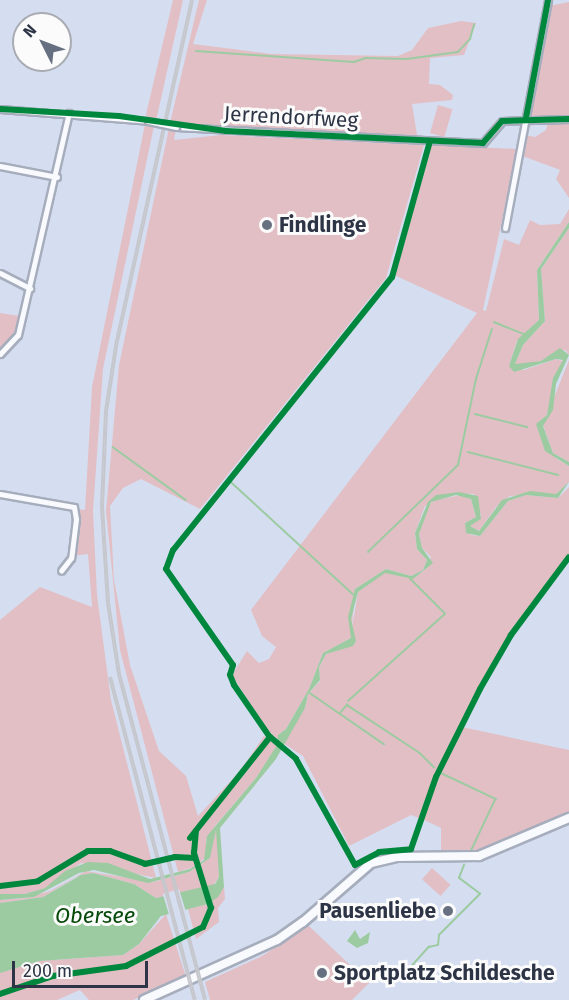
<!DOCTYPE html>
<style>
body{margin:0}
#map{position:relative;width:569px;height:1000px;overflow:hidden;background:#d5def0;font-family:"Fira Sans",sans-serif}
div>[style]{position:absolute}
.green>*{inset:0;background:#e2bfc5;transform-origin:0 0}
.water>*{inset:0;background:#9ccba2}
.pier>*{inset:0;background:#d5def0;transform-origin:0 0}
.stream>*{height:1.5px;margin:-0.75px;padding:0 0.75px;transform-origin:0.75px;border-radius:0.75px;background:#9ccba2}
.roads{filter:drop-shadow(2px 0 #a6adbc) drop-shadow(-2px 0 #a6adbc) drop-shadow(0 2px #a6adbc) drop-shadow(0 -2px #a6adbc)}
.minor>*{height:5px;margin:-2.5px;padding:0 2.5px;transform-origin:2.5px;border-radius:2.5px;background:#f9fafd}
.secondary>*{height:8px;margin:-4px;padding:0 4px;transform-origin:4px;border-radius:4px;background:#f9fafd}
.rail>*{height:4px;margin-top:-2px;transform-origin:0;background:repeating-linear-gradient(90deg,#fbfbfb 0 4.5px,#c5c7cc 0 9px);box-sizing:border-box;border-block:2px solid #c5c7cc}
.bridges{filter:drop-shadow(2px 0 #a6adbc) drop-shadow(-2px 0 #a6adbc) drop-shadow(0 2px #a6adbc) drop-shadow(0 -2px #a6adbc)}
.minor-bridge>*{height:5px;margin:-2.5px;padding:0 2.5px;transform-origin:2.5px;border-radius:2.5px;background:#f9fafd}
.cycleway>*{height:6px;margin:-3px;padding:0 3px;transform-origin:3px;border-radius:3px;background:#00873e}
.dots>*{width:16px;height:16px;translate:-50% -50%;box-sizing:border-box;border:3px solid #fbfbfb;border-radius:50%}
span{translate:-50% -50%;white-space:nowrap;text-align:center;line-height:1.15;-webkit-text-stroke:6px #fbfbfb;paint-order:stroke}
.street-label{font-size:21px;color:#2c3445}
.poi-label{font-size:21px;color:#2c3445;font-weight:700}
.left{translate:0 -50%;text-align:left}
.right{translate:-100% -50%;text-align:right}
.water-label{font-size:22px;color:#064a0a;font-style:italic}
.north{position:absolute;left:12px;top:12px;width:60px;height:60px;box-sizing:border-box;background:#fbfbfb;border:2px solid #a8abb2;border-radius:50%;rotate:312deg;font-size:16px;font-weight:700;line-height:24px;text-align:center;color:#2c3445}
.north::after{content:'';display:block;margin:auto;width:21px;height:27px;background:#677081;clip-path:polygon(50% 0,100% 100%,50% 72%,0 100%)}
.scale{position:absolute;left:12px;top:961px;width:136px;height:27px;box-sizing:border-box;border:3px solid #2c3445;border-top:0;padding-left:8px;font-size:18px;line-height:21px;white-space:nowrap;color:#2c3445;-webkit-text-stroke:4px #fbfbfb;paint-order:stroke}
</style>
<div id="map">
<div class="green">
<div style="clip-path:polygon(173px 0,183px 0,156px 121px,147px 119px,146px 114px)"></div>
<div style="clip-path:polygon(199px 0,207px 0,193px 44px,272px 54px,398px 56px,412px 50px,428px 28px,461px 21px,476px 23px,464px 55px,430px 58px,429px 84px,440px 85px,453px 95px,452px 100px,412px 104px,417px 135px,413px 138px,170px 123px)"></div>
<div style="clip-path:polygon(569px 2px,569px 117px,528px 116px,549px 6px)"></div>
<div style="left:438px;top:105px;width:15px;height:29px;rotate:16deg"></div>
<div style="clip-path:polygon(548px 122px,569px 122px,569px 198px,556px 179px,560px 170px,520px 155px,525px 135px,535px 137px,546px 130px)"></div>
<div style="clip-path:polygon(145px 124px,154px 126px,103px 369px,93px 511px,97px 595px,111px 700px,156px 878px,81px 863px,45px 888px,25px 894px,0 894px,0 620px,40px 587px,92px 607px,88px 554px,72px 556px,77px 509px,85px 510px,92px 387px)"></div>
<div style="clip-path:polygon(169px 128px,176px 129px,174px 140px,221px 135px,424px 145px,386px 278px,200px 509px,141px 479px,123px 488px,110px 506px,114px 580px,130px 665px,159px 751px,186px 776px,198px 816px,240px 771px,264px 736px,277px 746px,256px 778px,215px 826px,206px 840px,206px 857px,194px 867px,178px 872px,120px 650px,106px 511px,119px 365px)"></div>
<div style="clip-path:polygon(431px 145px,517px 149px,483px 310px,486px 311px,504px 239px,519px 245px,530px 220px,540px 225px,560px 224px,569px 209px,569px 222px,537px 270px,539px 320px,517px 341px,509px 366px,524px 370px,556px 359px,563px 361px,554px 380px,547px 415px,537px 424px,542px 440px,557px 459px,569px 466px,569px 482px,556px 494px,510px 496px,496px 507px,479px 531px,470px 526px,481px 515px,474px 494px,452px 493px,425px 506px,415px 533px,417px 549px,427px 560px,423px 570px,411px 576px,386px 569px,355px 589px,351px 638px,323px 653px,309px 689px,286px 729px,278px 735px,279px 741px,265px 727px,232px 675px,247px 651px,259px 663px,269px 659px,276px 647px,262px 636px,251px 610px,477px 313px,394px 275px)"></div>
<div style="clip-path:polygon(569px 228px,569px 355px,565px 350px,541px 361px,518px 366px,515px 364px,523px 345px,545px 321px,541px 269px)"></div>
<div style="clip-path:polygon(0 313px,20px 316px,13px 338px,0 351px)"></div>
<div style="clip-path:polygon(569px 360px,569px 462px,553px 453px,543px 425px)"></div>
<div style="clip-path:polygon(569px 487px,569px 555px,497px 656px,436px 773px,419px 818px,411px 815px,349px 846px,303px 756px,283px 743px,305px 708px,308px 694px,320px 681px,319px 667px,326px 654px,349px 645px,358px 592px,385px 572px,413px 579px,427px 568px,431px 557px,422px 548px,419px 534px,429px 505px,436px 500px,461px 495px,471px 499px,476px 517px,465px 523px,471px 535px,480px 536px,508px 501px,526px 495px,558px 498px)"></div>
<div style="clip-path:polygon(462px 727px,569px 750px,569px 814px,492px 850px,441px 853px,441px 828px,422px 819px,440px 768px)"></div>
<div style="clip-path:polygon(217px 830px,219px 877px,212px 887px,156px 898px,134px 884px,93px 873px,76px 877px,43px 897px,0 903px,0 900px,26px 898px,50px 891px,86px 871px,153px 882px,189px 872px,210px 858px,212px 837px)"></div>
<div style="left:432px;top:868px;width:25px;height:15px;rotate:42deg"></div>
<div style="clip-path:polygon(224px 887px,225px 899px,218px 908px,219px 922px,196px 939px,188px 909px,208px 904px)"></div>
<div style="clip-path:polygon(166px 914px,186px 977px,133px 1000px,89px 1000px,80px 990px,57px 1000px,0 1000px,0 973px,4px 971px,39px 961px,123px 955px,139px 944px)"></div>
<div style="clip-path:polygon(309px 926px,369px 983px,352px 1000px,210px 1000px,205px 982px,262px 956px)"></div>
</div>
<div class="water">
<div style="clip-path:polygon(569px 222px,569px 228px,541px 269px,545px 321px,523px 345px,515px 364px,541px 361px,560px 348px,569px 355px,556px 384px,553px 410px,543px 426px,553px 453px,569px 462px,569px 466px,545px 451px,536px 424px,547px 415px,553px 378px,563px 360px,556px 359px,514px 372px,509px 366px,518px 339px,539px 320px,537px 270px)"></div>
<div style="clip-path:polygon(569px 482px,558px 498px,526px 495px,508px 501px,480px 536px,466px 533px,465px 523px,476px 517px,471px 499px,456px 495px,431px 502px,419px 534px,422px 548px,433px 563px,413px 579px,385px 573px,358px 592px,351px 619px,356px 641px,353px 646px,326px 654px,319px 667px,320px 680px,308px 694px,305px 708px,276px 759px,220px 828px,224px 887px,218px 897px,208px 904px,161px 916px,139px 944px,123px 955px,39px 961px,0 973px,0 903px,43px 897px,81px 875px,93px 873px,134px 884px,156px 898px,215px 884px,219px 877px,216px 830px,210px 858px,189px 872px,148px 883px,94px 870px,79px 873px,34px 897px,0 900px,0 894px,25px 894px,45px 888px,65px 871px,88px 862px,108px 863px,150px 879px,190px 869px,204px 860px,207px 836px,256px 778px,277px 745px,278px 735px,286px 729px,309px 689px,323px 653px,351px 638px,348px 617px,355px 589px,386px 569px,411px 576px,423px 570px,427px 560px,417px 549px,415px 533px,428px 502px,436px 495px,459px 492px,478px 496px,481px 519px,470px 526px,479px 531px,502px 500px,530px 491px,556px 494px)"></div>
<div style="clip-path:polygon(355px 930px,360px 939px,370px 932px,368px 943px,357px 948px,347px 941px)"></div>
</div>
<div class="pier">
<div style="left:179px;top:889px;width:24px;height:17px;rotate:73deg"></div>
</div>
<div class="stream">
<div style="left:196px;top:51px;width:158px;rotate:4deg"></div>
<div style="left:354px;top:62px;width:13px;rotate:-18deg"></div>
<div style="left:366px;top:58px;width:41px;rotate:1.4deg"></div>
<div style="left:407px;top:59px;width:51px;rotate:-7.8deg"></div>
<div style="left:458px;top:52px;width:18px;rotate:-47deg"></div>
<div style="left:470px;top:39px;width:15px;rotate:-74deg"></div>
<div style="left:494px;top:322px;width:32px;rotate:22deg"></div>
<div style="left:475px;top:414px;width:54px;rotate:14deg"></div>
<div style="left:113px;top:447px;width:90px;rotate:36deg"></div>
<div style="left:468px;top:452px;width:93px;rotate:14.3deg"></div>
<div style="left:204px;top:513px;width:41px;rotate:-50.9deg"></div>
<div style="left:230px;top:481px;width:167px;rotate:42.6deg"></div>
<div style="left:368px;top:552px;width:125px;rotate:-44deg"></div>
<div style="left:458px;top:465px;width:88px;rotate:-78.2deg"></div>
<div style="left:476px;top:379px;width:52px;rotate:-72.3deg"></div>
<div style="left:310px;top:693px;width:90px;rotate:34.6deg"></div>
<div style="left:348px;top:701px;width:130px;rotate:-41.9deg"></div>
<div style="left:445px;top:614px;width:49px;rotate:-135deg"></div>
<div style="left:340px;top:713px;width:11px;rotate:-49deg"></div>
<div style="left:347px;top:705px;width:87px;rotate:33.3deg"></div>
<div style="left:420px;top:753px;width:20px;rotate:45deg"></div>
<div style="left:439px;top:772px;width:63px;rotate:25.3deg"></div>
<div style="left:496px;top:799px;width:59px;rotate:115.3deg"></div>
<div style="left:408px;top:970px;width:31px;rotate:-48deg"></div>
<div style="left:429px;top:947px;width:9px;rotate:-13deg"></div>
<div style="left:438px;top:945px;width:10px;rotate:-84deg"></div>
<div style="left:439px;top:935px;width:58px;rotate:-45deg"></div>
<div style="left:480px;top:894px;width:26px;rotate:-143deg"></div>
<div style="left:459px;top:878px;width:14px;rotate:-69deg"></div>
</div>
<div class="roads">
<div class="minor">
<div style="left:0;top:109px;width:148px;rotate:4.6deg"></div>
<div style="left:176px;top:127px;width:307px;rotate:3deg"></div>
<div style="left:483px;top:143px;width:29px;rotate:-49deg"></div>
<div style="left:502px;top:121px;width:67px;rotate:-1.7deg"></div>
<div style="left:0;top:166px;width:58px;rotate:10.9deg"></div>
<div style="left:505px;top:228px;width:232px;rotate:-79.3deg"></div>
<div style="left:0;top:273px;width:34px;rotate:27deg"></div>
<div style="left:0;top:354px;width:26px;rotate:-47deg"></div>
<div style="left:18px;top:335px;width:228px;rotate:-77.1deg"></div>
<div style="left:0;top:494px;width:75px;rotate:10deg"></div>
<div style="left:74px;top:507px;width:12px;rotate:81deg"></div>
<div style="left:76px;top:519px;width:39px;rotate:97deg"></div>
<div style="left:71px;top:558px;width:16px;rotate:128deg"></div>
</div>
<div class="secondary">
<div style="left:144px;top:1000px;width:146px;rotate:-24.3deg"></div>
<div style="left:277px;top:940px;width:32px;rotate:-35deg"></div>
<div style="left:303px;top:922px;width:90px;rotate:-40.9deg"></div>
<div style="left:371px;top:863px;width:26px;rotate:-13deg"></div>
<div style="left:396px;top:857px;width:83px;rotate:-0.7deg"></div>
<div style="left:479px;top:856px;width:98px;rotate:-22.9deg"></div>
</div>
</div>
<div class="rail">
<div style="left:192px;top:0;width:348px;rotate:102.4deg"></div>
<div style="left:117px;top:340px;width:72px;rotate:98.8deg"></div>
<div style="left:106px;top:411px;width:96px;rotate:92.4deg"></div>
<div style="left:102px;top:507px;width:96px;rotate:86.4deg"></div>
<div style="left:108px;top:603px;width:72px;rotate:81.2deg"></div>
<div style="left:119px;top:674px;width:337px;rotate:75.2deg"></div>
<div style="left:110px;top:677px;width:334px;rotate:75.3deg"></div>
</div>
<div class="bridges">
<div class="minor-bridge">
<div style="left:148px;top:121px;width:29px;rotate:12deg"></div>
</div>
</div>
<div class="cycleway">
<div style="left:0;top:109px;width:119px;rotate:3.4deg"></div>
<div style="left:119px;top:116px;width:108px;rotate:8deg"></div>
<div style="left:226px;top:131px;width:257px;rotate:2.7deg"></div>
<div style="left:483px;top:143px;width:29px;rotate:-49deg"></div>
<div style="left:502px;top:121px;width:67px;rotate:-1.7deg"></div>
<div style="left:526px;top:118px;width:120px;rotate:-79.4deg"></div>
<div style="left:430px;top:141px;width:141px;rotate:105.6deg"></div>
<div style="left:392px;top:277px;width:350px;rotate:128.7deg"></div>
<div style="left:173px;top:550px;width:20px;rotate:110deg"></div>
<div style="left:166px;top:569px;width:117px;rotate:55.1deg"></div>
<div style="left:233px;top:665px;width:10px;rotate:107deg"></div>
<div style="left:230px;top:675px;width:11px;rotate:68deg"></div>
<div style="left:234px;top:685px;width:62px;rotate:55.5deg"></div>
<div style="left:269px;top:736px;width:35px;rotate:40deg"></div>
<div style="left:296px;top:759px;width:121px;rotate:60.9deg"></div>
<div style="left:355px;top:865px;width:27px;rotate:-28deg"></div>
<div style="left:379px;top:852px;width:32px;rotate:-5deg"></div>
<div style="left:411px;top:849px;width:76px;rotate:-70.9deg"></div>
<div style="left:436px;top:777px;width:98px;rotate:-63.4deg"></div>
<div style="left:480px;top:689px;width:62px;rotate:-60.1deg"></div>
<div style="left:511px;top:635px;width:97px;rotate:-53.4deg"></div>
<div style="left:190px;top:838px;width:129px;rotate:-51.6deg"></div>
<div style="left:0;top:886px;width:38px;rotate:-7deg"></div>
<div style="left:38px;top:881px;width:58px;rotate:-31deg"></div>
<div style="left:88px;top:851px;width:22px"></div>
<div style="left:110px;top:851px;width:37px;rotate:20deg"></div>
<div style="left:145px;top:864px;width:31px;rotate:-13deg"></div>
<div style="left:175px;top:857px;width:20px;rotate:3deg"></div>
<div style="left:0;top:994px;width:56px;rotate:-18.8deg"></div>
<div style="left:53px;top:976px;width:74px;rotate:-7.8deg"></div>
<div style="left:126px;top:966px;width:86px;rotate:-26.9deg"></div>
<div style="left:203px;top:927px;width:21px;rotate:-67deg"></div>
<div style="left:211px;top:908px;width:58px;rotate:-107.2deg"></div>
<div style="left:194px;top:853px;width:22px;rotate:-85deg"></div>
</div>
<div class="dots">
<div style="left:267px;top:225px;background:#677081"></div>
<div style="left:448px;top:911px;background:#677081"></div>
<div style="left:322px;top:973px;background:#677081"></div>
</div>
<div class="street-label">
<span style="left:291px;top:117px;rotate:3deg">Jerrendorfweg</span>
</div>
<div class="poi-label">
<span class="left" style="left:279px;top:225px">Findlinge</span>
<span class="right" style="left:436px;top:911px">Pausenliebe</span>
<span class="left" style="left:334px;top:973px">Sportplatz Schildesche</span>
</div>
<div class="water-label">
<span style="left:95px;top:916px">Obersee</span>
</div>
<div class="north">N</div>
<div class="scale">200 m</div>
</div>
